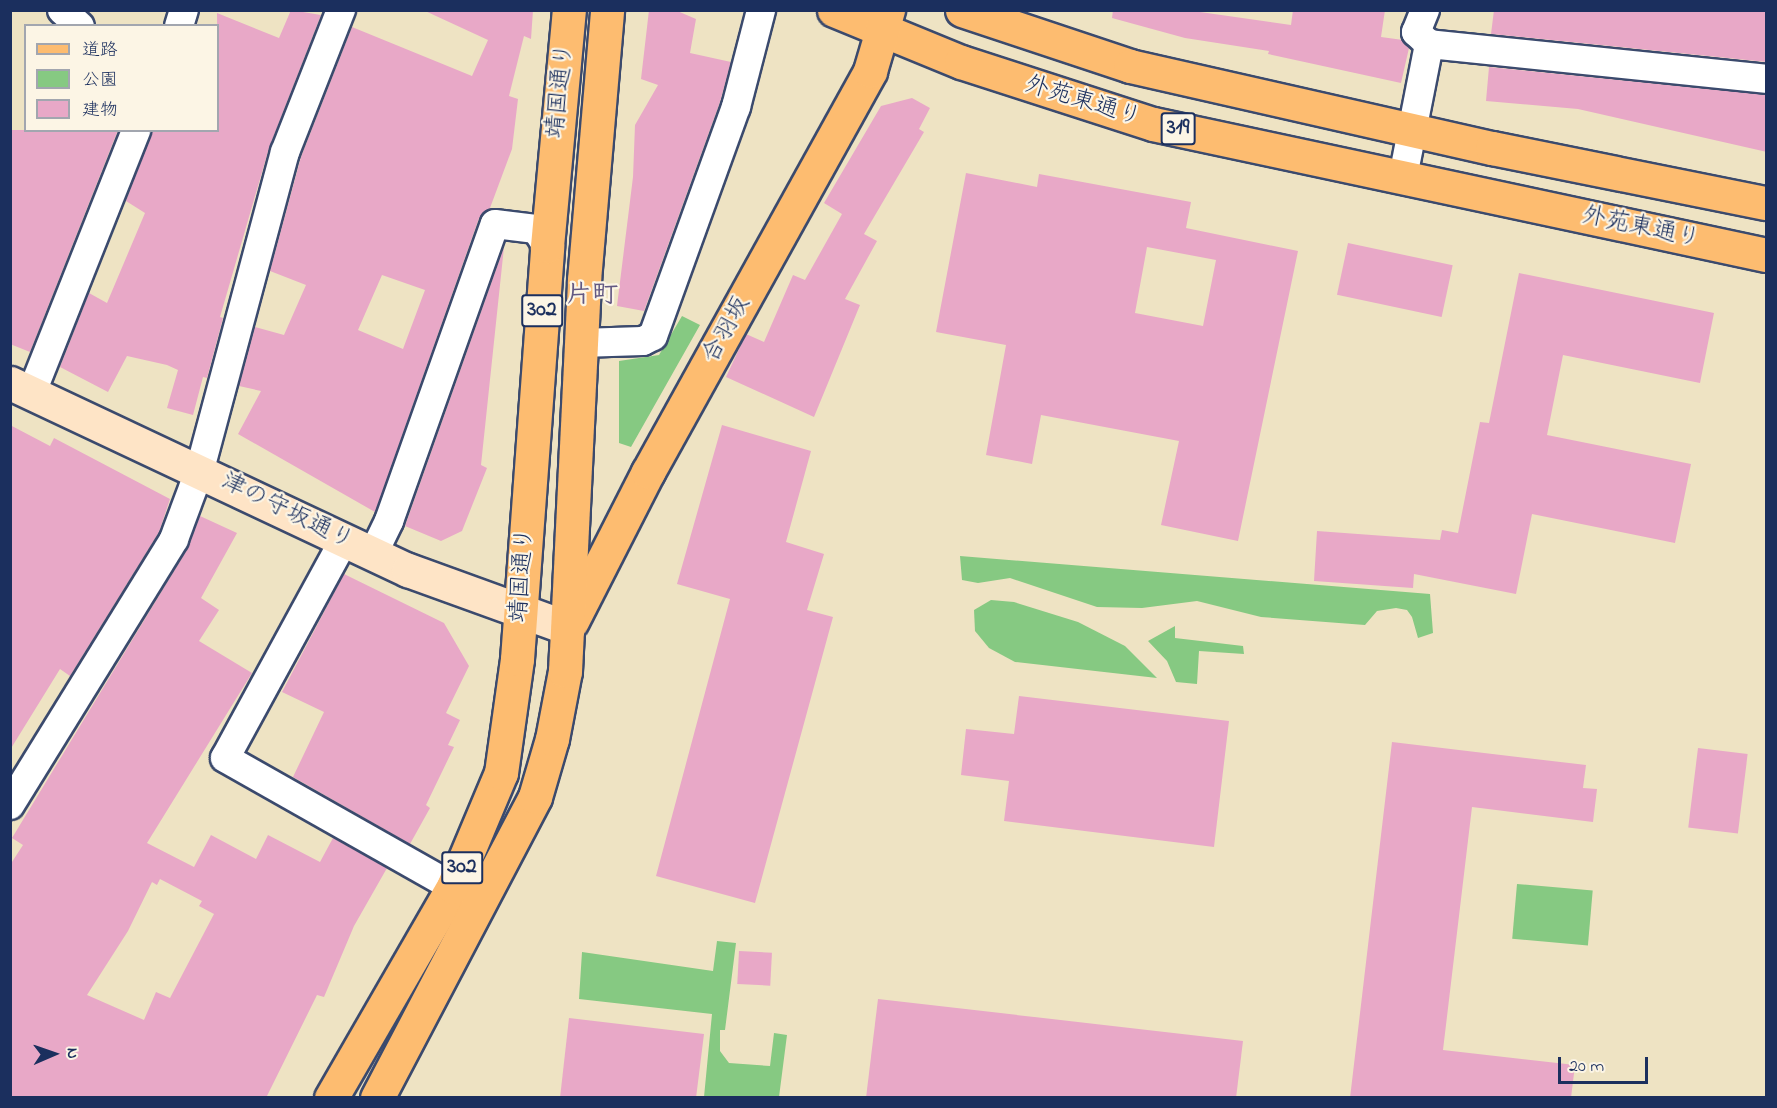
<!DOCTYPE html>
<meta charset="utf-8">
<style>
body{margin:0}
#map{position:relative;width:1777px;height:1108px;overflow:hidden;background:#eee3c3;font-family:"Indie Flower","Klee One",sans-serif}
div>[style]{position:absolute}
.green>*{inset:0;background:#86c982;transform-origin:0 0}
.building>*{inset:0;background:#e8a8c7;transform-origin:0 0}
.roads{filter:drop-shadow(2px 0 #3b4a6d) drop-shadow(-2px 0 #3b4a6d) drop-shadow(0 2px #3b4a6d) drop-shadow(0 -2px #3b4a6d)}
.street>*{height:28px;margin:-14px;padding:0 14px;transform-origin:14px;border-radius:14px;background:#fff}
.secondary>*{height:33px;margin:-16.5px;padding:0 16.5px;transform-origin:16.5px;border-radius:16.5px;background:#fee4c6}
.primary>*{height:33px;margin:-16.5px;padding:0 16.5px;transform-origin:16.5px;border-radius:16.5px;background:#fdbc70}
span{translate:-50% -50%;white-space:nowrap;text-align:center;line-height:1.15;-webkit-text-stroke:4.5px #fcf5e5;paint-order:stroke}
.shield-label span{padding:2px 4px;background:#fcf5e5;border:2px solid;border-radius:4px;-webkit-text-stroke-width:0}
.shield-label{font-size:22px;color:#1b2f5e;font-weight:700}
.street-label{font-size:24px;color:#1b2f5e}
.neighbourhood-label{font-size:26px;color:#635983;font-weight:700}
.frame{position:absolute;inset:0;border:12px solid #1b2f5e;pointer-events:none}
.legend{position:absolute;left:24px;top:24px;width:195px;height:108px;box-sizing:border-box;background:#fcf5e5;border:2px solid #a2a6af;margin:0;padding:8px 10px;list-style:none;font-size:18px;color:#1b2f5e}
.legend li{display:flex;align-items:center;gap:12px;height:30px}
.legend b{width:30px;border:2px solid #a2a6af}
.north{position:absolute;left:24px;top:1024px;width:60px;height:60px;-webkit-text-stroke:4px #fcf5e5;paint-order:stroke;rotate:88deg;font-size:16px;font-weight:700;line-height:24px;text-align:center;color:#1b2f5e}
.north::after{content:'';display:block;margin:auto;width:21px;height:27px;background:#1b2f5e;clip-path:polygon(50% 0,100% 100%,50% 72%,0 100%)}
.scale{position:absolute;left:1558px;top:1057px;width:90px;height:27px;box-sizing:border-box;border:3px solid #1b2f5e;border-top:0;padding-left:8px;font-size:18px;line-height:21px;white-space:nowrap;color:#1b2f5e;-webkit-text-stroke:4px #fcf5e5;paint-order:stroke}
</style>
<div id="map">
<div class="green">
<div style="clip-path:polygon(682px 316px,700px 325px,631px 447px,619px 443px,619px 361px,659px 355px)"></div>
<div style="clip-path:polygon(960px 556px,1430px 594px,1433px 633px,1418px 638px,1412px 617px,1407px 610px,1396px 608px,1377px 611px,1365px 625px,1261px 617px,1197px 601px,1142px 608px,1097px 607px,1010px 578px,978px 583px,962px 580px)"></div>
<div style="clip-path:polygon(991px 600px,1014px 602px,1078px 622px,1125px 646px,1157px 678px,1015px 662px,989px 648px,975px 631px,974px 610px)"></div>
<div style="clip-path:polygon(1175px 626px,1175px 638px,1243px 646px,1244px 654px,1199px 651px,1197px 684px,1176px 682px,1167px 661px,1148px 641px)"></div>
<div style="left:1517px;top:884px;width:76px;height:55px;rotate:5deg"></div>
<div style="clip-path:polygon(717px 941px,736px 943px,725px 1030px,720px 1030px,720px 1051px,729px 1063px,770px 1066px,774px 1033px,787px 1035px,779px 1097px,704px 1097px,712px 1014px,579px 999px,582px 952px,713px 971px)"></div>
</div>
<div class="building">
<div style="clip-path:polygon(291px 10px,321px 15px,269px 148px,220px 317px,223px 318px,207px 378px,203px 377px,193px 415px,167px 408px,178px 370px,167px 365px,127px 356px,108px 392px,60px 367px,89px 293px,107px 303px,145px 213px,126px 201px,152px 130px,218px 130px,217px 13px,279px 38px)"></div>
<div style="clip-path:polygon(evenodd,423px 10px,533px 10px,531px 39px,524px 36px,509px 96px,518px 99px,512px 149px,490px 208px,479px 218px,375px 512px,238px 434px,261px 391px,239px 386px,255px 327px,284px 335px,306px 285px,270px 271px,301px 157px,352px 27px,472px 76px,488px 40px,423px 10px,382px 275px,425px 290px,403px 349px,358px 330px,382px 275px)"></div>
<div style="clip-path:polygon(649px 10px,675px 10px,696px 19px,690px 53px,731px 62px,720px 102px,644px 311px,617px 306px,633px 177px,635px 125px,658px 85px,641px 79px)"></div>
<div style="clip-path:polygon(1113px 10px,1186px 10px,1291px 25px,1293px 10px,1385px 10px,1381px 37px,1403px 40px,1409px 48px,1401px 83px,1268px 54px,1269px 51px,1185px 38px,1112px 18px)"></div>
<div style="clip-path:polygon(1494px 10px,1767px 10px,1767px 62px,1491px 34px)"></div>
<div style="clip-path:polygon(1489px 67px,1767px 95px,1767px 152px,1578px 109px,1486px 101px)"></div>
<div style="clip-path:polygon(912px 98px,930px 108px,919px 129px,924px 132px,864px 234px,877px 241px,845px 299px,860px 305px,814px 417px,726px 377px,746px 334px,764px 342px,793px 275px,805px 280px,842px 214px,824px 203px,881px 106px)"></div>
<div style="clip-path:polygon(10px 130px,118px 130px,30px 352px,10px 344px)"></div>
<div style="clip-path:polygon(evenodd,966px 173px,1037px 187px,1039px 174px,1191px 202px,1186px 228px,1298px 251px,1238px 541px,1161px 525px,1179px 441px,1041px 415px,1032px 464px,986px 455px,1006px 345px,936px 332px,966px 173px,1147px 247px,1216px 260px,1203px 326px,1135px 313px,1147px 247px)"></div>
<div style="left:1348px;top:243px;width:107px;height:53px;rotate:12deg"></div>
<div style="clip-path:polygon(504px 247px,481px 465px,487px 468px,462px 531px,441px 541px,405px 526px)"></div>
<div style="clip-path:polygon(1519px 273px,1714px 313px,1700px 383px,1563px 355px,1547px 435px,1691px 464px,1675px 543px,1532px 514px,1516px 594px,1414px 574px,1413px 588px,1314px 581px,1317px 531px,1440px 540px,1442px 530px,1458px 533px,1480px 422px,1489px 423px)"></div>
<div style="clip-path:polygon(10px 425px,50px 446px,54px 438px,170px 499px,159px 532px,70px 676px,60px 669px,10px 750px)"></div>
<div style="clip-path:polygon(722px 425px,811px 451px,786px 542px,824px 554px,807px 610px,833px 617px,755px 903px,656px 876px,730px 599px,677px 584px)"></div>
<div style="clip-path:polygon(evenodd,200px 516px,237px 533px,201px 598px,219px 610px,199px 641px,252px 673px,147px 843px,194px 867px,211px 835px,256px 859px,268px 835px,320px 862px,333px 838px,387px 868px,354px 926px,324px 997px,317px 995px,266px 1098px,10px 1098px,10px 865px,23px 845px,12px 838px,188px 548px,200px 516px,160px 879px,202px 901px,199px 906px,214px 914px,170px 998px,156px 992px,144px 1020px,87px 995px,128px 931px,152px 882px,157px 885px,160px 879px)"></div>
<div style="clip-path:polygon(344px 574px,444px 623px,469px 666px,446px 713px,460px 720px,448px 745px,454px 747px,426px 805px,430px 808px,410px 844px,293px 777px,324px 712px,282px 692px)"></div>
<div style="clip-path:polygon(1019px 696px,1229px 721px,1214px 847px,1004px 821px,1009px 781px,961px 775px,966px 729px,1014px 734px)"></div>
<div style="clip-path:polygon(1392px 742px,1586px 765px,1583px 788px,1597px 789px,1593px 822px,1472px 807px,1443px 1050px,1575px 1065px,1571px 1098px,1350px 1098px)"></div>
<div style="left:1698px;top:748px;width:50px;height:80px;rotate:7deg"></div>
<div style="left:739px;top:951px;width:33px;height:33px;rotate:3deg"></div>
<div style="clip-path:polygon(878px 999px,1243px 1041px,1236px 1098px,866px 1098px)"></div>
<div style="clip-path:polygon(569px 1018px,704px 1034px,696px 1098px,560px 1098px)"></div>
</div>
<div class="roads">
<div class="street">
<div style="left:62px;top:10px;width:24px;rotate:42deg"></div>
<div style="left:1425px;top:10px;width:24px;rotate:112deg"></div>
<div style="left:1416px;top:32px;width:18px;rotate:43deg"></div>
<div style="left:1429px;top:44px;width:339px;rotate:5.9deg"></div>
<div style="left:179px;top:26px;width:17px;rotate:-73deg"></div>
<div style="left:1403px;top:177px;width:136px;rotate:-78.9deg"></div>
<div style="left:580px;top:343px;width:63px;rotate:-1.8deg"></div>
<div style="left:643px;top:341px;width:11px;rotate:-27deg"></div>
<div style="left:653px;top:336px;width:244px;rotate:-70.1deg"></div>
<div style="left:736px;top:107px;width:100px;rotate:-75.5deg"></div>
<div style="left:32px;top:392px;width:282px;rotate:-68.3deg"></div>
<div style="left:344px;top:540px;width:248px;rotate:118.6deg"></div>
<div style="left:225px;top:758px;width:262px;rotate:29.5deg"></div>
<div style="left:373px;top:554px;width:37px;rotate:-64deg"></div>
<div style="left:389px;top:521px;width:315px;rotate:-70.4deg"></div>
<div style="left:495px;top:224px;width:41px;rotate:7deg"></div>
<div style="left:536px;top:229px;width:20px;rotate:57deg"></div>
<div style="left:10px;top:805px;width:312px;rotate:-58.3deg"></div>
<div style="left:174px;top:539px;width:75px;rotate:-69.6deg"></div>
<div style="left:200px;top:469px;width:328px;rotate:-75deg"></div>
<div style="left:285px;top:152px;width:153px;rotate:-68.5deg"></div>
</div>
<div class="secondary">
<div style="left:10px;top:383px;width:440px;rotate:25.2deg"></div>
<div style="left:408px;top:570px;width:170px;rotate:19.9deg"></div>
</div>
<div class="primary">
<div style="left:834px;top:10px;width:137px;rotate:22.3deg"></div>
<div style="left:961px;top:62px;width:202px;rotate:17.9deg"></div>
<div style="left:1153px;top:124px;width:627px;rotate:12.06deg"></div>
<div style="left:962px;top:10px;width:177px;rotate:18.4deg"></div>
<div style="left:1130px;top:66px;width:371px;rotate:12.8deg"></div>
<div style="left:1492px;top:148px;width:279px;rotate:11.4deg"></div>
<div style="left:572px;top:621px;width:167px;rotate:-63deg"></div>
<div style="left:648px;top:472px;width:458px;rotate:-61deg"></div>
<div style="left:870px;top:71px;width:64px;rotate:-73.6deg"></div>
<div style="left:331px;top:1098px;width:244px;rotate:-60deg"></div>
<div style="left:453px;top:887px;width:124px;rotate:-67.2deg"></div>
<div style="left:501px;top:773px;width:115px;rotate:-82deg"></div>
<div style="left:517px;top:659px;width:414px;rotate:-85.8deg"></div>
<div style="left:547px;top:246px;width:237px;rotate:-84.7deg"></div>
<div style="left:377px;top:1098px;width:340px;rotate:-62.3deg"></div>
<div style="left:535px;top:797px;width:60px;rotate:-73.7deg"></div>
<div style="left:552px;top:739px;width:69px;rotate:-79.2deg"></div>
<div style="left:565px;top:671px;width:391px;rotate:-87.2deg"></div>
<div style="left:584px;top:280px;width:271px;rotate:-85.1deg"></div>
</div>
</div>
<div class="shield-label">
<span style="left:1178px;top:129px">319</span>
<span style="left:542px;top:311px">302</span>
<span style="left:462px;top:868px">302</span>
</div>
<div class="street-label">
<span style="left:561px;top:91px;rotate:-84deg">靖国通り</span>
<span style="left:1083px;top:102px;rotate:17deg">外苑東通り</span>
<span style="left:1641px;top:228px;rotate:12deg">外苑東通り</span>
<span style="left:727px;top:330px;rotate:-61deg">合羽坂</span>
<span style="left:287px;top:512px;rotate:26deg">津の守坂通り</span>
<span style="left:523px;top:575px;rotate:-86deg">靖国通り</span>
</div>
<div class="neighbourhood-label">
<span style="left:592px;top:297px">片町</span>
</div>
<div class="frame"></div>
<ul class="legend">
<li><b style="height:8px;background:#fdbc70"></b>道路</li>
<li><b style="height:16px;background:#86c982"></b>公園</li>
<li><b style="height:16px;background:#e8a8c7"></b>建物</li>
</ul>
<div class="north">N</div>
<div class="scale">20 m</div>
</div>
